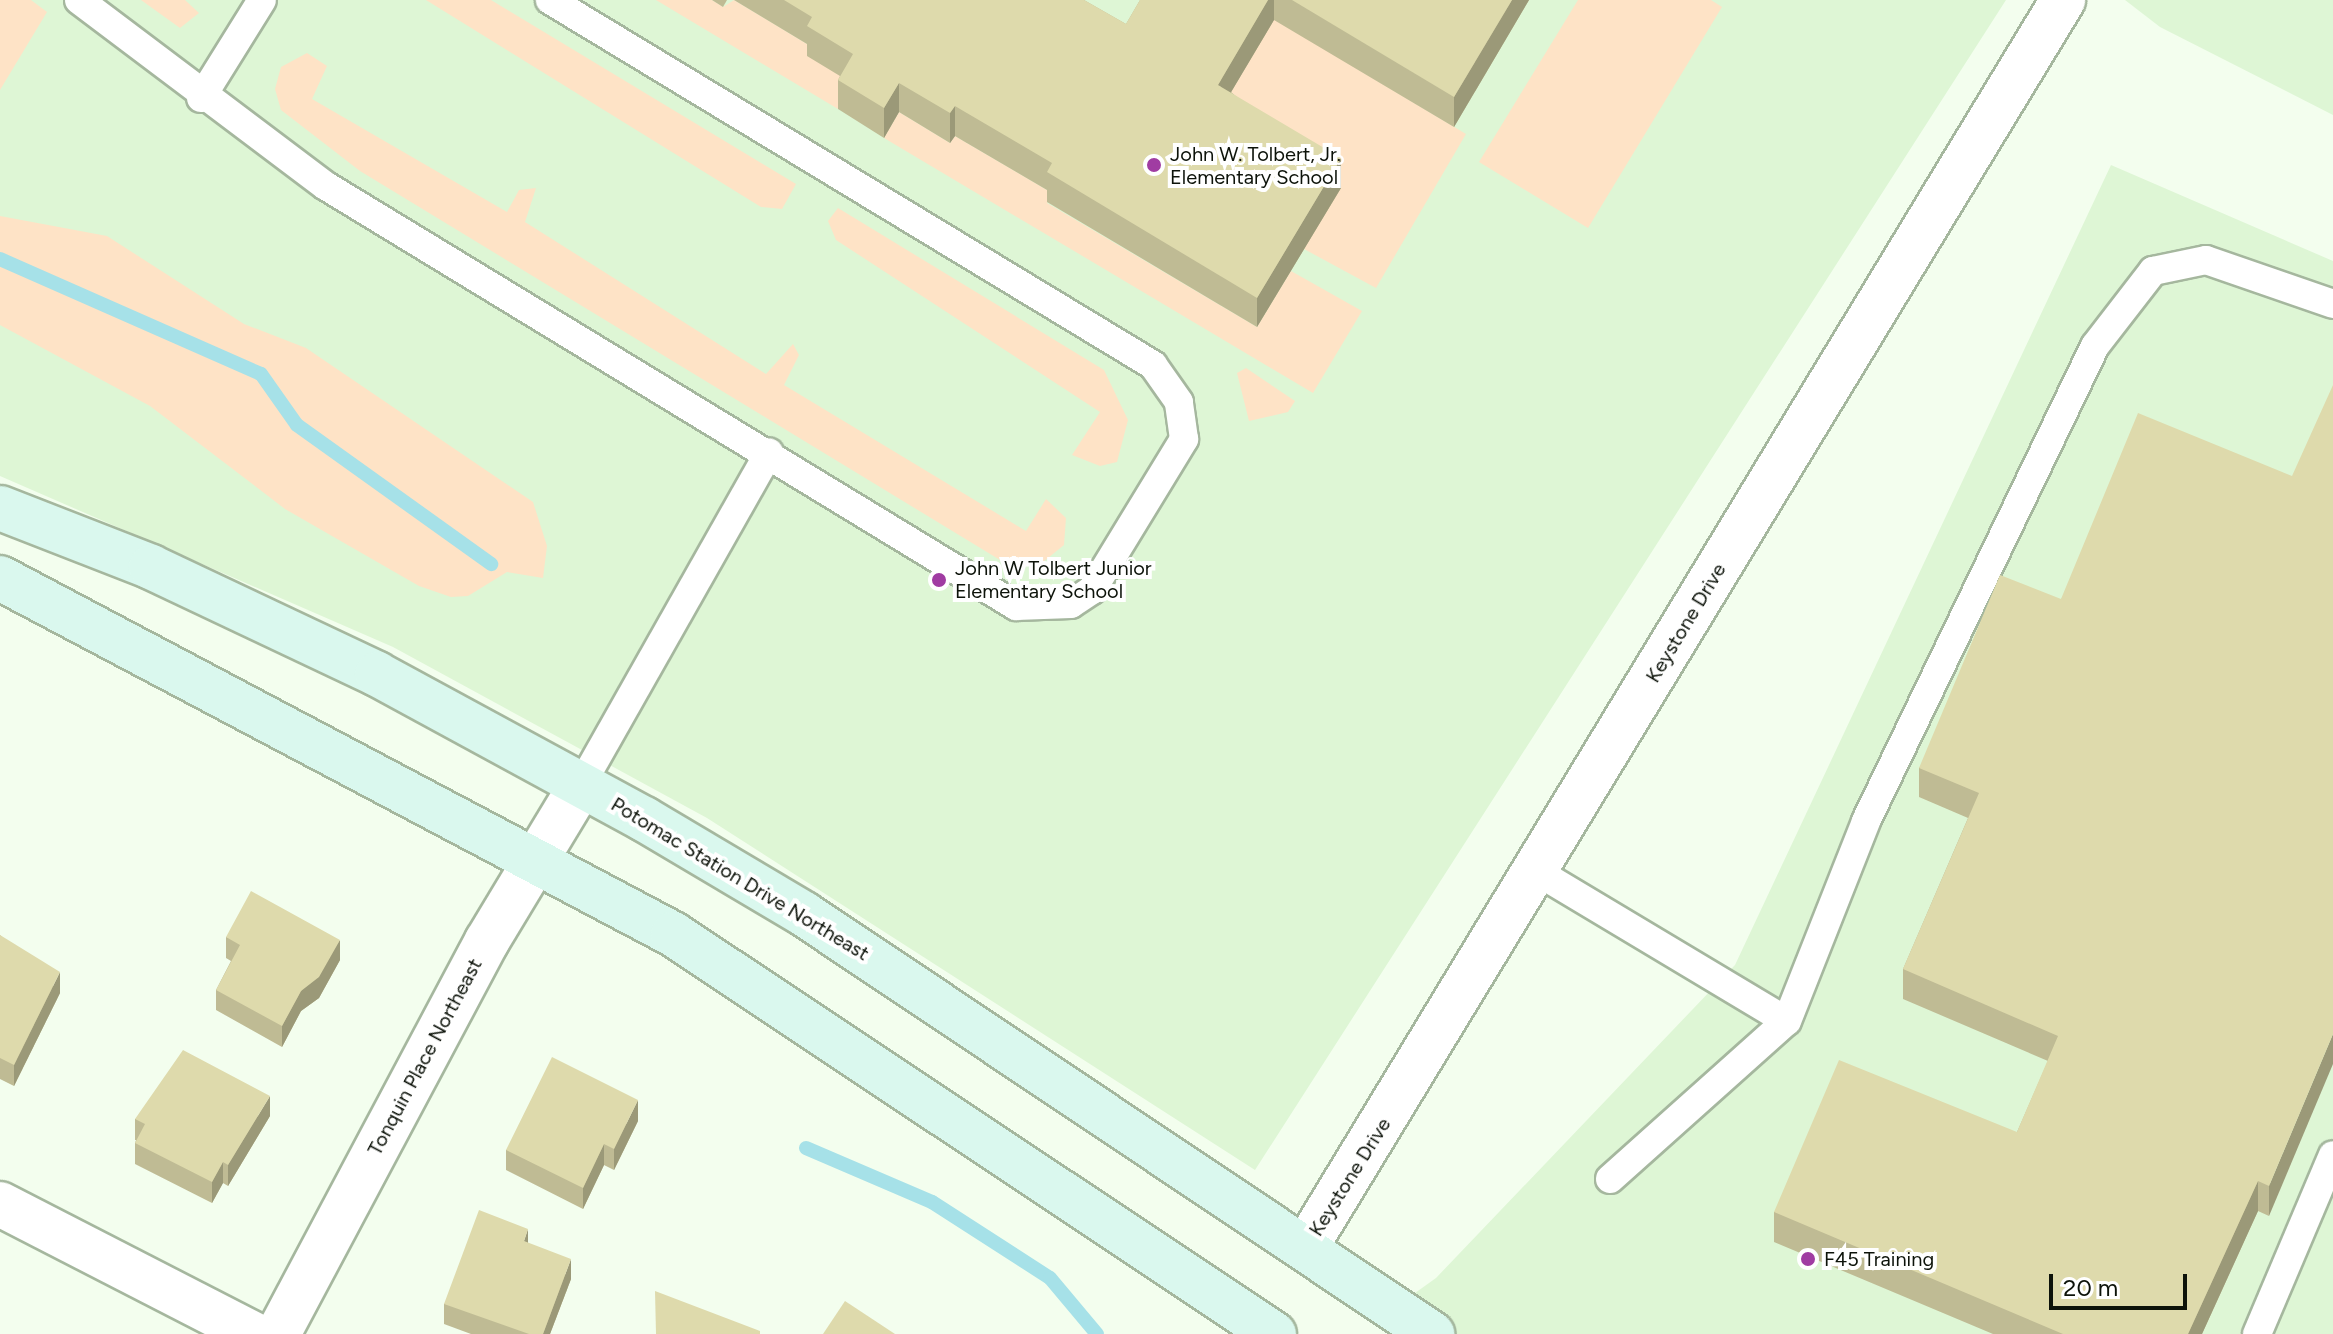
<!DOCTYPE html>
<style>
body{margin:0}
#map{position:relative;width:2333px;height:1334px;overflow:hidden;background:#f3feee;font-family:Figtree,sans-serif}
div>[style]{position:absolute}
.built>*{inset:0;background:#def6d5}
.green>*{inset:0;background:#fee3c6}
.stream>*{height:14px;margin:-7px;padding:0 7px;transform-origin:7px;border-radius:7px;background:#a6e1e8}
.roads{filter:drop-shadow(2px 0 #a5b79e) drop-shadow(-2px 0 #a5b79e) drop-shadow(0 2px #a5b79e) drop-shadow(0 -2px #a5b79e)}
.lane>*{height:28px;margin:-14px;padding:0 14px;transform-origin:14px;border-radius:14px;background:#fff}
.street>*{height:44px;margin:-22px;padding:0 22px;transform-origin:22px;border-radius:22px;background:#fff}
.secondary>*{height:44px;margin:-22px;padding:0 22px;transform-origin:22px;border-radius:22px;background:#daf8ee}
.wall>*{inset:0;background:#bfbb94}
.shaded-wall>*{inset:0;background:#9b9978}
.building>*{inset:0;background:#dedaac}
.dots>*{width:22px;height:22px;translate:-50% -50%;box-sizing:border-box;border:4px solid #fff;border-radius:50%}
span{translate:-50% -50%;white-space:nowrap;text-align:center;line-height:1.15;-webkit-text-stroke:8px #fff;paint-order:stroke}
.poi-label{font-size:20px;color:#0d130a}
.left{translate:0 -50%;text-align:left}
.street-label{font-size:20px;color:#0d130a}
.scale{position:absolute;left:2049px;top:1274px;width:138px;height:36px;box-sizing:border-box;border:4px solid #0d130a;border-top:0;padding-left:10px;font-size:24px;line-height:28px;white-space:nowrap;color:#0d130a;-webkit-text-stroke:6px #fff;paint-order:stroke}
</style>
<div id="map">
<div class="built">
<div style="clip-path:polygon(0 0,2006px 0,1255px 1170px,707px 818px,393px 647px,0 476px)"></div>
<div style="clip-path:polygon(2125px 0,2333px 0,2333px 115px,2160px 27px)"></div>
<div style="clip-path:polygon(2111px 165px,2333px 261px,2333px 1334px,1433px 1334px,1394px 1308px,1436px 1278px,1735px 965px)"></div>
</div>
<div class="green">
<div style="clip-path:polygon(0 0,31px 0,47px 12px,0 90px)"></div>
<div style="clip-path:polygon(141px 0,185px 0,199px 13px,180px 28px)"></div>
<div style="clip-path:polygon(426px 0,491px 0,796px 184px,782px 209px,761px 207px)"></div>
<div style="clip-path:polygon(656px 0,712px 0,723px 7px,734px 0,812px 47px,808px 56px,853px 83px,838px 109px)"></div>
<div style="clip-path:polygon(1578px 0,1711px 0,1722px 7px,1588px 228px,1479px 162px)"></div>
<div style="clip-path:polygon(1274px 19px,1466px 134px,1376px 288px,1304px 249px,1341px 187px,1218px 114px)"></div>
<div style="clip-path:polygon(307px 53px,327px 66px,312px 99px,507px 212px,519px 190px,536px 188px,525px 222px,766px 374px,793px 344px,799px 355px,784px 385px,1026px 531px,1046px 499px,1066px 518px,1064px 545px,1043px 562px,1005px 563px,360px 171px,281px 110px,275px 89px,281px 67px)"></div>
<div style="clip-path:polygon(899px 112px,950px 143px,955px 136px,1052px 193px,1047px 203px,1257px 327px,1291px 271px,1362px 311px,1313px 393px,884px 138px)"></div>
<div style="clip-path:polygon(838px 208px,1104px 370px,1128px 420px,1117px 462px,1100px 466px,1072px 455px,1100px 412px,836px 240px,828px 221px)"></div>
<div style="clip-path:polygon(0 216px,107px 236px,244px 324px,306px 348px,533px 502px,547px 546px,543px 578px,507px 572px,468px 596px,451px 597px,419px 586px,285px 509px,150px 406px,0 325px)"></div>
<div style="clip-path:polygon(1246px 368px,1295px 401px,1288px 412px,1249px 421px,1237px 373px)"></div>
</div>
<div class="stream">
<div style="left:0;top:259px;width:285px;rotate:23.8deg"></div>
<div style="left:261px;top:374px;width:62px;rotate:54.8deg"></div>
<div style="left:297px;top:425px;width:239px;rotate:35.6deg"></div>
<div style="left:806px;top:1148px;width:137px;rotate:23.2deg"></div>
<div style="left:932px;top:1202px;width:140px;rotate:32.8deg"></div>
<div style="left:1050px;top:1278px;width:73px;rotate:50deg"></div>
</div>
<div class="roads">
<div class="lane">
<div style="left:79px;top:0;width:309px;rotate:37deg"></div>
<div style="left:326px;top:186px;width:808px;rotate:31.33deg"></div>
<div style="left:1016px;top:606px;width:55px;rotate:-2.1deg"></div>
<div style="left:1071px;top:604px;width:25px;rotate:-34deg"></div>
<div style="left:1092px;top:590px;width:177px;rotate:-58.6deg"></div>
<div style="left:1184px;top:439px;width:37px;rotate:-98deg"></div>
<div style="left:1179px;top:402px;width:45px;rotate:-125.1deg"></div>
<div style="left:1153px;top:365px;width:705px;rotate:-148.81deg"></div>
<div style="left:201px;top:98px;width:115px;rotate:-58.1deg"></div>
<div style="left:581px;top:785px;width:382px;rotate:-60.5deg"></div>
<div style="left:1536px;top:871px;width:292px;rotate:30.9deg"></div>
<div style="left:1610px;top:1179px;width:237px;rotate:-41.8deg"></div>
<div style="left:1787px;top:1021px;width:215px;rotate:-68.4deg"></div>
<div style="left:1866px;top:821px;width:527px;rotate:-64.26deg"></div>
<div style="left:2095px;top:346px;width:95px;rotate:-52.3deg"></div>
<div style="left:2153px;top:271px;width:54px;rotate:-11.7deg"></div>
<div style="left:2206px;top:260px;width:134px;rotate:19.1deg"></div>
<div style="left:2257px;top:1334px;width:194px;rotate:-67deg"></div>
</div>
<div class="street">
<div style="left:0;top:1204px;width:284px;rotate:27.2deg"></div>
<div style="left:1307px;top:1245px;width:1457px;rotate:-58.73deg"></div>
<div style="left:278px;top:1334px;width:445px;rotate:-62deg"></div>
<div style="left:487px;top:941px;width:182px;rotate:-58.9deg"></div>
</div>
<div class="secondary">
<div style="left:0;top:508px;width:162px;rotate:21.3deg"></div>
<div style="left:151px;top:567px;width:250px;rotate:25.3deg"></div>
<div style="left:377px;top:674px;width:304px;rotate:28.5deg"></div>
<div style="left:644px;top:819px;width:186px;rotate:30.7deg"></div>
<div style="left:804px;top:914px;width:756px;rotate:33.77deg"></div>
<div style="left:0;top:578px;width:761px;rotate:27.88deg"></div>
<div style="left:673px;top:934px;width:722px;rotate:33.65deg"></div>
</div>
</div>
<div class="wall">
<div style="clip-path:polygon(712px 0,727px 0,723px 7px)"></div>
<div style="clip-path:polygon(734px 0,1084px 0,1126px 24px,1140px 0,1529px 0,1454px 127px,1274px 20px,1231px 92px,1341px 188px,1257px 327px,1047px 202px,1047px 190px,955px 136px,950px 143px,899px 112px,884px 138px,838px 109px,838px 80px,840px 76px,807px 56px,807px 44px)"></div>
<div style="clip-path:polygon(2292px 476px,2269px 1216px,2258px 1211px,2202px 1334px,1993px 1334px,1774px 1242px,1774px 1212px,2017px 1132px,2048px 1061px,1903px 999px,1903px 969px,1968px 818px,1919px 797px,1919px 768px,2061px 599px)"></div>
<div style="clip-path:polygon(0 935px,60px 993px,14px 1086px,0 1079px)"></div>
<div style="clip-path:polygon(226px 937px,340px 960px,319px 998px,301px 1011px,282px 1047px,216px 1010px,216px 990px,231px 961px,226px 958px)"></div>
<div style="clip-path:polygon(270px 1116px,228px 1186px,223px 1183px,212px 1203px,135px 1164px,135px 1143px,136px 1140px,135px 1140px,135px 1119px)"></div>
<div style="clip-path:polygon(638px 1121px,614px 1170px,604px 1165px,583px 1209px,506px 1170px,506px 1150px)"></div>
<div style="clip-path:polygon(528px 1243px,571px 1279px,550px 1334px,471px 1334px,444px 1324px,444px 1304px)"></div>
</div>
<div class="shaded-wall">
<div style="clip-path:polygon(1268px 0,1274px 0,1274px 20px,1218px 114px,1218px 85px)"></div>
<div style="clip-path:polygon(1512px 0,1529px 0,1454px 127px,1454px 97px)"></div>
<div style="clip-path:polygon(899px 83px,899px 112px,884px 138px,884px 108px)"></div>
<div style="clip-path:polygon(955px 106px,955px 136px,950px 143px,950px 113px)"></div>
<div style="clip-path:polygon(1341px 158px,1341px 188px,1257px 327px,1257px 298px)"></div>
<div style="clip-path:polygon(340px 940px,340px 960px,319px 998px,301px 1011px,282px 1047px,282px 1026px,301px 991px)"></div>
<div style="clip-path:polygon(60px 972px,60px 993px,14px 1086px,14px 1065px)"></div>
<div style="clip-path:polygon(2333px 1034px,2333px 1064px,2269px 1216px,2269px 1186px)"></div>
<div style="clip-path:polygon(270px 1096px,270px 1116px,228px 1186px,228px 1165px)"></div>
<div style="clip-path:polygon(638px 1100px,638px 1121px,614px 1170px,614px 1149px)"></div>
<div style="clip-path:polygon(604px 1144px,604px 1165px,583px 1209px,583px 1188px)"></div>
<div style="clip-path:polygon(223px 1162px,223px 1183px,212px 1203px,212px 1182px)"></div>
<div style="clip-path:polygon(2258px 1181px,2258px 1211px,2202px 1334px,2188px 1334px)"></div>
<div style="clip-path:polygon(528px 1229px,528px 1250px,524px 1241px)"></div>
<div style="clip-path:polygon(571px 1259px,571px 1279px,550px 1334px,543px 1334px)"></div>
</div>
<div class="building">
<div style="clip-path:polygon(784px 0,1084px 0,1126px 24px,1140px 0,1268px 0,1218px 85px,1341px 158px,1257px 298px,1047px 172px,1052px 163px,955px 106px,950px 113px,899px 83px,884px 108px,838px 80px,853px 54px,807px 26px,812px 17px)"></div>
<div style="clip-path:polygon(1292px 0,1512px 0,1454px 97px)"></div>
<div style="clip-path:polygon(2333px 385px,2333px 1034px,2269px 1186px,2258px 1181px,2188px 1334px,2063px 1334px,1774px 1212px,1839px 1060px,2017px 1132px,2058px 1036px,1903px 969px,1979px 793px,1919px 768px,2000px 575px,2061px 599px,2138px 413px,2292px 476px)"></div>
<div style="clip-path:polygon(251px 891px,340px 940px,319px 977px,301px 991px,282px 1026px,216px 990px,240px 945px,226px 937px)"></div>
<div style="clip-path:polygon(0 935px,60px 972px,14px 1065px,0 1058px)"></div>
<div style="clip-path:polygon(183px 1050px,270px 1096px,228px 1165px,223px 1162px,212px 1182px,135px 1143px,145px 1124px,135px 1119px)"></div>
<div style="clip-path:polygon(552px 1057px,638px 1100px,614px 1149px,604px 1144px,583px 1188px,506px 1150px)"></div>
<div style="clip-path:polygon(479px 1210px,528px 1229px,524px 1241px,571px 1259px,543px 1334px,529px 1334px,444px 1304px)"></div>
<div style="clip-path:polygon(655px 1291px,760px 1331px,760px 1334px,656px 1334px)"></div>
<div style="clip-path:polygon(845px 1301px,895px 1334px,823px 1334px)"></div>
</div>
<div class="dots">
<div style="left:1154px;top:165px;background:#a03ca2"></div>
<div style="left:939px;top:580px;background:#a03ca2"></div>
<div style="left:1808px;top:1259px;background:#a03ca2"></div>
</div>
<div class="poi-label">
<span class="left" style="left:1170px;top:166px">John W. Tolbert, Jr.<br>Elementary School</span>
<span class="left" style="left:955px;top:580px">John W Tolbert Junior<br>Elementary School</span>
<span class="left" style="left:1824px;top:1259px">F45 Training</span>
</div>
<div class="street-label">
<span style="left:1686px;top:623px;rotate:-59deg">Keystone Drive</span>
<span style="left:740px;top:879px;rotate:31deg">Potomac Station Drive Northeast</span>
<span style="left:425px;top:1057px;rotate:-62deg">Tonquin Place Northeast</span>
<span style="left:1350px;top:1177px;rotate:-58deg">Keystone Drive</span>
</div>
<div class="scale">20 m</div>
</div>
